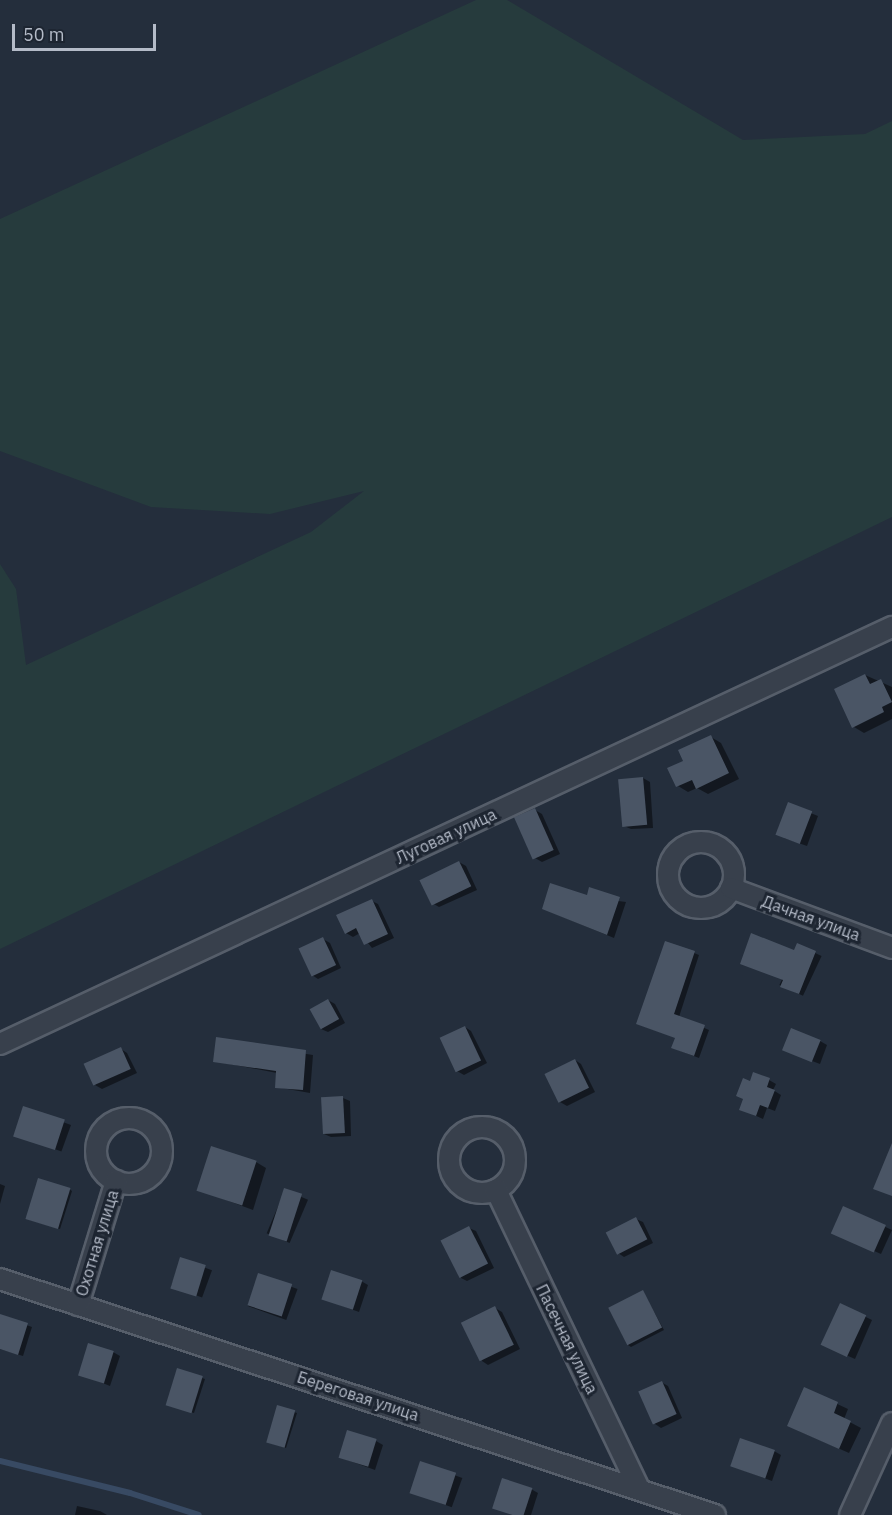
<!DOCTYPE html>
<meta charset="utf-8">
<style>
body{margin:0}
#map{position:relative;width:892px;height:1515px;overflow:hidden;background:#242e3c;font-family:"IBM Plex Sans",sans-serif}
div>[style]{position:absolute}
.green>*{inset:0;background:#263b3d}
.shadow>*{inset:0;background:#0007;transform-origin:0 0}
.stream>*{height:6px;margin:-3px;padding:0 3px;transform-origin:3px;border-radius:3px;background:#384a63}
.building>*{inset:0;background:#4a5565;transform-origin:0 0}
.roads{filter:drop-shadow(2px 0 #565e6a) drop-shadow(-2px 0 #565e6a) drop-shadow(0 2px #565e6a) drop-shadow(0 -2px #565e6a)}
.minor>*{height:20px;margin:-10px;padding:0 10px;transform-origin:10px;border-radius:10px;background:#38404c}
.minor>.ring{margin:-10px;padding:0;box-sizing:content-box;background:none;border:20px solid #38404c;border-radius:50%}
span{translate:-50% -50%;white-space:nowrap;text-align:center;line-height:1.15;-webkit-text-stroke:6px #1d2531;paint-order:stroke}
.street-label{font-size:16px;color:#b4bbc8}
.scale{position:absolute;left:12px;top:24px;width:144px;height:27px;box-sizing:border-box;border:3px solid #b4bbc8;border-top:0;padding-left:8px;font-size:18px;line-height:21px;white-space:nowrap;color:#b4bbc8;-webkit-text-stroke:4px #1d2531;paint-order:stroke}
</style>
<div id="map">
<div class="green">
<div style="clip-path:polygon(476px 0,507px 0,743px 140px,865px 134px,892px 121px,892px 517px,0 949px,0 564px,16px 589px,26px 665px,311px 532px,364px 491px,270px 514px,151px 507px,0 451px,0 219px)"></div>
</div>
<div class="shadow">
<div style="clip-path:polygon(865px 675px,892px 687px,892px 719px,864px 733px,854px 727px)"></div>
<div style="clip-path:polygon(711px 737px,721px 743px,739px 779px,708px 794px,697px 788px,688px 792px,678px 786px,669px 768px,685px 761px)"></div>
<div style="clip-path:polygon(643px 778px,650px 782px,653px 828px,631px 829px,624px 826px)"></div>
<div style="clip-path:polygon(788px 804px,818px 816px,807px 846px,784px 838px)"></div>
<div style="clip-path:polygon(535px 810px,542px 814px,560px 854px,542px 862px,535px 858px)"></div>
<div style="clip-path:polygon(459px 862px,466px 866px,477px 890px,439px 907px,432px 903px)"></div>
<div style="clip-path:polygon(588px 897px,626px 902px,614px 938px,551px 912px)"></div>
<div style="clip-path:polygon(372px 901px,378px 904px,394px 938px,372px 948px,360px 933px,353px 937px,346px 933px)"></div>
<div style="clip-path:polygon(323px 939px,330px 943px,341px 968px,318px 979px,312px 975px)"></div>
<div style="left:798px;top:945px;width:26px;height:44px;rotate:25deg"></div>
<div style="clip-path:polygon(694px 953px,699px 955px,679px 1017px,709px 1030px,699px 1058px,678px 1050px,677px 1038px,643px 1026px)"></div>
<div style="clip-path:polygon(328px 1000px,335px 1004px,345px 1023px,328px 1032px,321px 1029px)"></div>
<div style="clip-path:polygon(465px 1027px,471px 1031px,487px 1063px,464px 1075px,457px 1071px)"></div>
<div style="clip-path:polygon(820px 1041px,827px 1045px,820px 1064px,791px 1053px)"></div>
<div style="clip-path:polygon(268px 1048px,313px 1055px,310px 1093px,276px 1087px,277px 1073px,214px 1061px)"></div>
<div style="clip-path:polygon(121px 1049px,127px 1053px,137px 1073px,102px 1089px,95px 1085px)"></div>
<div style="clip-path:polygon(575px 1060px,581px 1064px,595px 1092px,567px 1106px,560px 1102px)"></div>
<div style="clip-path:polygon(769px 1080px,776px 1084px,773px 1090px,781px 1095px,775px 1111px,767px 1108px,763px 1119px,741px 1109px,751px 1083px)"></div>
<div style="clip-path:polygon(343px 1098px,350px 1101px,351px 1136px,331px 1137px,324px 1134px)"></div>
<div style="left:24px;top:1108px;width:50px;height:28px;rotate:20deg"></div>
<div style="clip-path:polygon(256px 1162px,266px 1168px,253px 1210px,199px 1190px)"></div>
<div style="clip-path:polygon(0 1184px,5px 1186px,0 1204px)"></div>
<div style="clip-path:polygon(69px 1189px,72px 1191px,60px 1229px,30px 1220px)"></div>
<div style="left:285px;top:1190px;width:25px;height:47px;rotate:23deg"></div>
<div style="clip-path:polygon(844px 1208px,892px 1230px,881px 1254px,840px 1236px)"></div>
<div style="clip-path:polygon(636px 1219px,643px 1222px,653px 1243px,624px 1257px,618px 1253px,607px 1233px)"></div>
<div style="clip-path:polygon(469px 1228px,476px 1231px,494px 1268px,467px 1281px,461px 1278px)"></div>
<div style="left:181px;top:1259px;width:33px;height:29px;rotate:20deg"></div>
<div style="left:259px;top:1275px;width:41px;height:33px;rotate:20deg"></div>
<div style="clip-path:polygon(361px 1281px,368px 1285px,359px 1312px,323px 1299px)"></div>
<div style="clip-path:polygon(643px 1292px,664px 1330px,631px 1347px,628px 1345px)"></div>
<div style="clip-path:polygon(841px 1305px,872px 1320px,855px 1359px,830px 1348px)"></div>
<div style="clip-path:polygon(495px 1308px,502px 1312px,520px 1349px,488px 1365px,482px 1361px)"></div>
<div style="clip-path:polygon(0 1316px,32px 1327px,23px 1356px,0 1349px)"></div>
<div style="clip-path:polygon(113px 1352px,120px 1356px,110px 1386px,80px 1374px)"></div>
<div style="clip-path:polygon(202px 1378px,205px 1379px,194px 1413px,170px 1406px)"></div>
<div style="clip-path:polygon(661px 1382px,668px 1386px,682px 1418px,661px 1428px,655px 1424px)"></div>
<div style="clip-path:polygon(805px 1389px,848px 1409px,844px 1419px,861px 1428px,849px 1453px,799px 1431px)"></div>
<div style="clip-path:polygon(294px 1412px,297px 1413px,286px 1448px,270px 1443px)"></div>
<div style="clip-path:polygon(376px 1441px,383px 1445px,375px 1470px,339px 1457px)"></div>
<div style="clip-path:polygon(774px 1451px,781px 1455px,772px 1481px,732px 1466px)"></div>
<div style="left:421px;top:1463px;width:44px;height:31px;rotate:20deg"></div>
<div style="clip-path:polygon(531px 1489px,538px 1493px,531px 1515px,513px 1515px,494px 1507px)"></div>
<div style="clip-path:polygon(77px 1506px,100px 1511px,107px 1515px,75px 1515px)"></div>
</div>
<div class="stream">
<div style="left:0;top:1461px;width:134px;rotate:13.8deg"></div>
<div style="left:130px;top:1493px;width:72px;rotate:17.7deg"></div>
</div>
<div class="building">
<div style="clip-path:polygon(865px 674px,870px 684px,881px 679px,892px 702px,882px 707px,884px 712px,852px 728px,834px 689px)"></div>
<div style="clip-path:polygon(711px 735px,729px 773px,696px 789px,692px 780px,676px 787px,667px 768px,683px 761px,678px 750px)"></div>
<div style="left:643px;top:777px;width:48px;height:25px;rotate:85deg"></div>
<div style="left:788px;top:802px;width:26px;height:35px;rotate:21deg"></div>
<div style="left:535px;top:808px;width:46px;height:23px;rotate:66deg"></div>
<div style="left:459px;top:861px;width:28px;height:44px;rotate:64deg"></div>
<div style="clip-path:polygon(550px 883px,587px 895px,589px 887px,620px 897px,607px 935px,542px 909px)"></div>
<div style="clip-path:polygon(372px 899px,388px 934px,364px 945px,356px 928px,345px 934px,336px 915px)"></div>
<div style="clip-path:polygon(751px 933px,794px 950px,797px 943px,816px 951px,799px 994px,780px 987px,783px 980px,740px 964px)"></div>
<div style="left:323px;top:937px;width:31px;height:27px;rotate:65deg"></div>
<div style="clip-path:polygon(665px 941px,695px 951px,674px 1014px,705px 1025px,694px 1056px,671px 1048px,675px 1038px,636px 1024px)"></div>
<div style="left:328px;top:999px;width:23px;height:21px;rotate:61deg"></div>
<div style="left:465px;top:1026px;width:38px;height:28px;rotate:65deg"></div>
<div style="left:791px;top:1028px;width:32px;height:24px;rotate:22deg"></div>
<div style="clip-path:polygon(216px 1037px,306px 1050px,303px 1090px,275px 1088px,276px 1071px,213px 1062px)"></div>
<div style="left:121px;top:1047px;width:24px;height:41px;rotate:66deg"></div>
<div style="left:575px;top:1059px;width:32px;height:34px;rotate:64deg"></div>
<div style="clip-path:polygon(753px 1072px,770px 1078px,767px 1087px,775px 1090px,768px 1108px,760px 1105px,756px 1116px,739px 1110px,743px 1099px,736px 1096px,743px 1078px,750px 1081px)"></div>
<div style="left:343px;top:1096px;width:37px;height:22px;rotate:87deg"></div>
<div style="left:23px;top:1106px;width:44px;height:32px;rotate:18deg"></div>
<div style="clip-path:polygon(892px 1143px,892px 1196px,873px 1189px)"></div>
<div style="left:211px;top:1146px;width:48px;height:47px;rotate:18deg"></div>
<div style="left:38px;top:1178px;width:34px;height:43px;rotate:17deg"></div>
<div style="left:284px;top:1188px;width:19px;height:50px;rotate:18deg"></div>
<div style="left:843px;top:1206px;width:47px;height:30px;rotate:24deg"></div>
<div style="left:636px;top:1217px;width:25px;height:34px;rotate:63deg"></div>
<div style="left:469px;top:1226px;width:42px;height:32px;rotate:63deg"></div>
<div style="left:180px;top:1257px;width:27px;height:33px;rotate:17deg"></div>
<div style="left:331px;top:1270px;width:33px;height:31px;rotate:18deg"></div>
<div style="left:258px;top:1273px;width:36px;height:34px;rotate:18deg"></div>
<div style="left:643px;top:1290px;width:42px;height:39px;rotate:63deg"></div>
<div style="left:840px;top:1303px;width:29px;height:46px;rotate:25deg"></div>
<div style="left:495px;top:1306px;width:43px;height:38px;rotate:64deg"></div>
<div style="clip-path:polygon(0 1314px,28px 1323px,18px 1355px,0 1349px)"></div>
<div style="left:88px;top:1343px;width:27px;height:34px;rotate:17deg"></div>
<div style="left:177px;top:1368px;width:27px;height:39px;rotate:17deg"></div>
<div style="left:662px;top:1381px;width:36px;height:26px;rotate:66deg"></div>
<div style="clip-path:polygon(804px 1387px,838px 1402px,834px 1413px,851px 1421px,839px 1449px,787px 1426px)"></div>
<div style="left:277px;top:1405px;width:19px;height:39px;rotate:16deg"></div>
<div style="left:347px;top:1430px;width:31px;height:29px;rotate:17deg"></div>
<div style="left:740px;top:1438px;width:37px;height:30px;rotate:19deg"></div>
<div style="left:420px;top:1461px;width:38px;height:34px;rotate:18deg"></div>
<div style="left:502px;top:1478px;width:32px;height:32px;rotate:18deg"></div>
</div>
<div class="roads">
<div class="minor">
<div class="ring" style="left:668px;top:842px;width:46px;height:46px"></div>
<div style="left:731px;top:888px;width:172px;rotate:20.4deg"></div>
<div style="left:0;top:1044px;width:985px;rotate:-25.06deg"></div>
<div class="ring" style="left:96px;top:1118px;width:46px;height:46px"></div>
<div class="ring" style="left:449px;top:1127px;width:46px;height:46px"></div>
<div style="left:496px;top:1190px;width:329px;rotate:64.4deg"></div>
<div style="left:0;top:1279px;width:753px;rotate:18.27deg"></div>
<div style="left:78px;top:1305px;width:130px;rotate:-73deg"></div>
<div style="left:850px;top:1515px;width:101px;rotate:-65.5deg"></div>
</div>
</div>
<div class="street-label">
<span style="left:446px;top:836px;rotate:-25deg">Луговая улица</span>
<span style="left:811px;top:918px;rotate:20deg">Дачная улица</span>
<span style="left:97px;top:1243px;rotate:-73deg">Охотная улица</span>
<span style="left:567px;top:1339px;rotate:64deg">Пасечная улица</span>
<span style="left:358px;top:1396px;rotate:18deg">Береговая улица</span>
</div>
<div class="scale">50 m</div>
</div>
